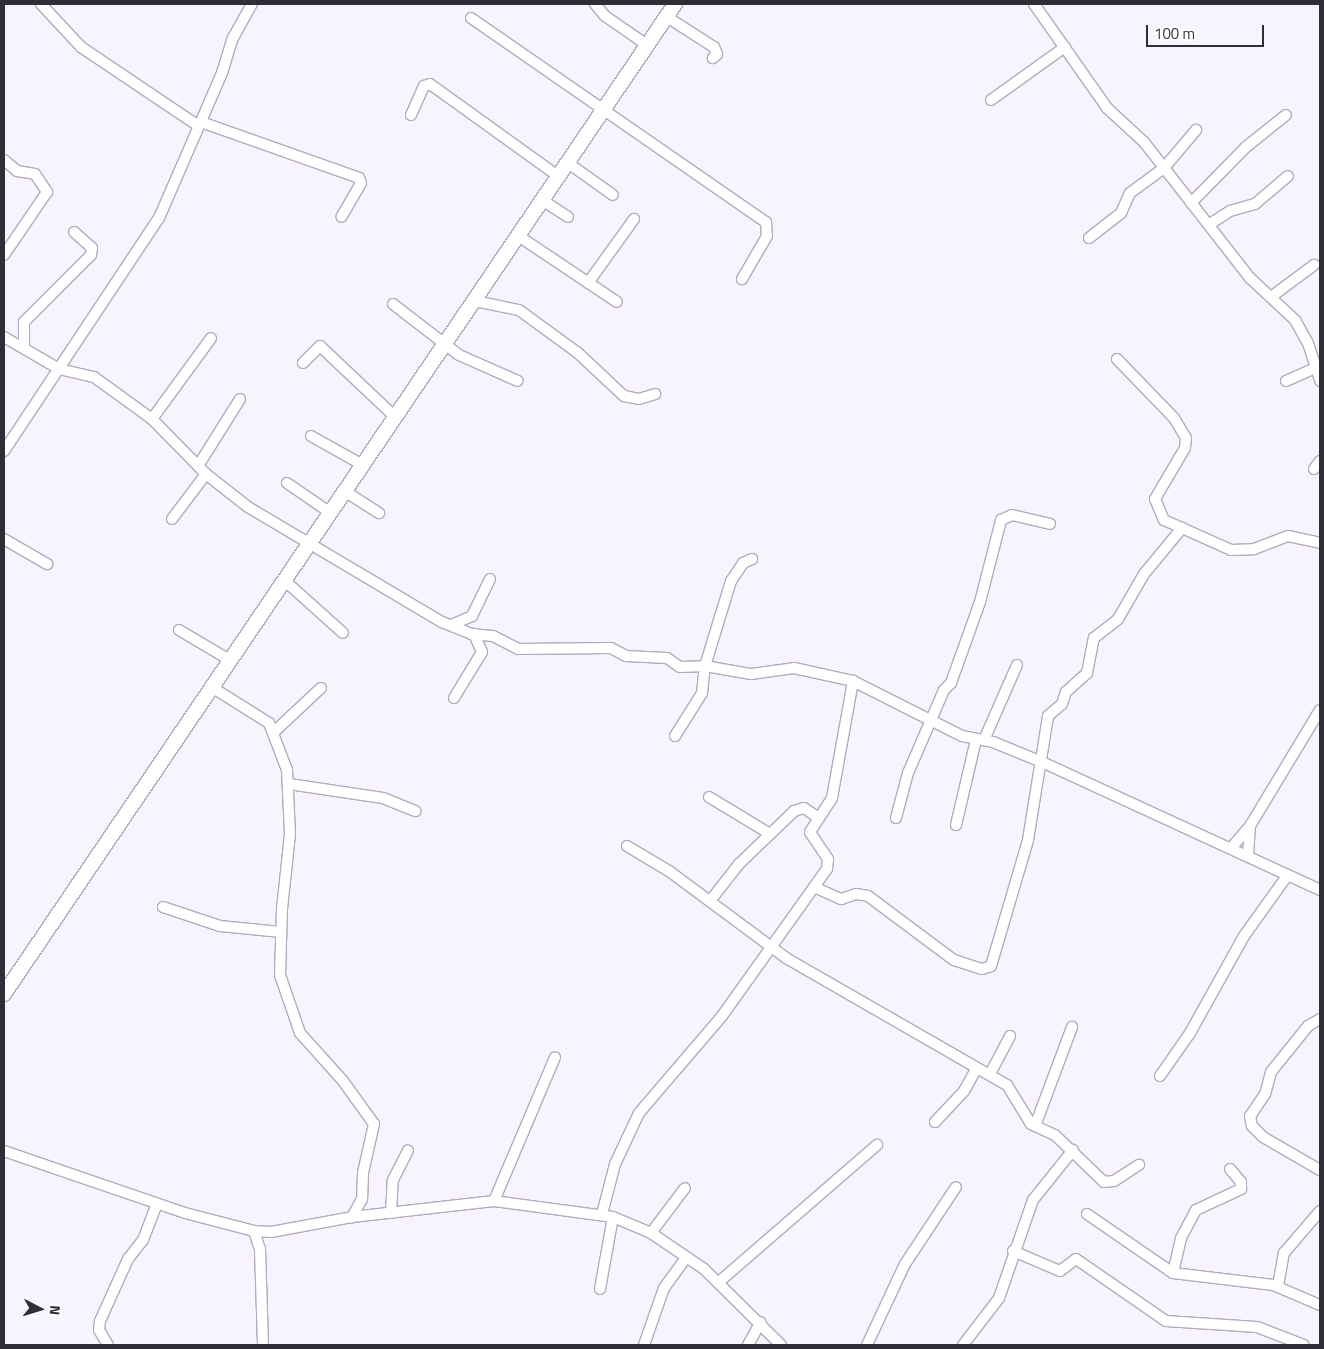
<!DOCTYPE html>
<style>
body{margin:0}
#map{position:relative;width:1324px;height:1349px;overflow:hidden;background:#f8f4fd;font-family:"Titillium Web",sans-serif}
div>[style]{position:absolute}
.roads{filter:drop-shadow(1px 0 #b4aac0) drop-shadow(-1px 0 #b4aac0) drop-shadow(0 1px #b4aac0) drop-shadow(0 -1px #b4aac0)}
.street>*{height:10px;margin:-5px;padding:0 5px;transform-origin:5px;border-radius:5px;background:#fff}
.secondary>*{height:14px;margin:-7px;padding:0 7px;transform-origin:7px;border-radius:7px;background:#fff}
span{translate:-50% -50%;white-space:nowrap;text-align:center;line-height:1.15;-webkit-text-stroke:4px #fff;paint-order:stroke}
.frame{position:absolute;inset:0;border:5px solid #312d36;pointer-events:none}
.north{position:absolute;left:15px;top:1284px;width:50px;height:50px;-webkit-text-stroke:4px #fff;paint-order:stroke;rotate:95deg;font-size:14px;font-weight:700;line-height:20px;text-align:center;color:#312d36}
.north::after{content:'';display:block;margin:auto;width:18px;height:22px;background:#312d36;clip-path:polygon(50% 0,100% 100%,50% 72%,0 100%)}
.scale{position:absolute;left:1146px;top:25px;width:118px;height:22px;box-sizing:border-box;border:2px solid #312d36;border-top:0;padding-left:6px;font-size:15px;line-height:18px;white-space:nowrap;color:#312d36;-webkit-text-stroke:4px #fff;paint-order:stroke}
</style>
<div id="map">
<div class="roads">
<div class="street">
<div style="left:41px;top:4px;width:59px;rotate:47.1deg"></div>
<div style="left:81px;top:47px;width:140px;rotate:33.9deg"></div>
<div style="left:595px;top:4px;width:16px;rotate:50deg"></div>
<div style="left:605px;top:16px;width:51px;rotate:34.6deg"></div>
<div style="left:1034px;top:4px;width:127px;rotate:54.9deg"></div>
<div style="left:1107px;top:108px;width:50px;rotate:42.6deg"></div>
<div style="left:1144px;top:142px;width:172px;rotate:52.1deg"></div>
<div style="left:1250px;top:278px;width:62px;rotate:43deg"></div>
<div style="left:1295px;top:320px;width:26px;rotate:61deg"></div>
<div style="left:1308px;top:343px;width:40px;rotate:72deg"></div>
<div style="left:667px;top:17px;width:56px;rotate:32.6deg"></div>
<div style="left:714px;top:47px;width:8px;rotate:67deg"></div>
<div style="left:717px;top:54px;width:6px;rotate:135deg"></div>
<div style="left:471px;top:18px;width:359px;rotate:34.7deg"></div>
<div style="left:766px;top:222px;width:14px;rotate:86deg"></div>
<div style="left:767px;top:236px;width:50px;rotate:120.2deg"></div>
<div style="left:991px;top:100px;width:91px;rotate:-35.6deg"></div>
<div style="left:411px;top:115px;width:32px;rotate:-66deg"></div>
<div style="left:424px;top:86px;width:6px;rotate:-18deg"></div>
<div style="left:430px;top:84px;width:158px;rotate:35.7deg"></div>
<div style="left:201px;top:122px;width:168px;rotate:19.5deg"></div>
<div style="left:359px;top:178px;width:5px;rotate:68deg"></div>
<div style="left:361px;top:183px;width:39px;rotate:120deg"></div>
<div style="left:4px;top:160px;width:17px;rotate:40deg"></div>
<div style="left:17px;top:171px;width:18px;rotate:9deg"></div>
<div style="left:35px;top:174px;width:22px;rotate:56deg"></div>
<div style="left:47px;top:192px;width:76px;rotate:124.3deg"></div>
<div style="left:568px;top:163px;width:55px;rotate:35.4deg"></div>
<div style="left:542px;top:200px;width:31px;rotate:33deg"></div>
<div style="left:1191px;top:203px;width:78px;rotate:-45.5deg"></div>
<div style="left:1246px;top:147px;width:51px;rotate:-38.7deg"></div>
<div style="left:1210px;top:224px;width:24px;rotate:-33deg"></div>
<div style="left:1230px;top:211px;width:26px;rotate:-16deg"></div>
<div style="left:1255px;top:204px;width:43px;rotate:-40.3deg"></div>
<div style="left:517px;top:235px;width:120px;rotate:33.8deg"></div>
<div style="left:1089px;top:238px;width:41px;rotate:-38deg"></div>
<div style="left:1121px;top:213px;width:22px;rotate:-66deg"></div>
<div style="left:1130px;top:193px;width:42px;rotate:-36.3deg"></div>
<div style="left:1164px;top:168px;width:50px;rotate:-49.9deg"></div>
<div style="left:588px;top:283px;width:79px;rotate:-54.3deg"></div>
<div style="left:1271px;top:297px;width:54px;rotate:-36.7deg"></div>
<div style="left:475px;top:301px;width:45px;rotate:11.6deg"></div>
<div style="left:519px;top:310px;width:73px;rotate:36.1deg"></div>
<div style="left:578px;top:353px;width:63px;rotate:43.1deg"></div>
<div style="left:624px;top:396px;width:15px;rotate:11deg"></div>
<div style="left:639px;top:399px;width:17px;rotate:-17deg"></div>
<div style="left:393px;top:304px;width:83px;rotate:37.7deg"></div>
<div style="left:459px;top:355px;width:64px;rotate:23.8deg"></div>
<div style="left:4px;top:337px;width:64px;rotate:30.2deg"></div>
<div style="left:59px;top:369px;width:36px;rotate:13deg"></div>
<div style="left:94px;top:377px;width:72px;rotate:35.9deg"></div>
<div style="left:152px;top:419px;width:77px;rotate:45.5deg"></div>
<div style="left:206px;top:474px;width:53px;rotate:38.2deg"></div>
<div style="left:248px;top:507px;width:226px;rotate:30.7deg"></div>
<div style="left:442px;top:622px;width:31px;rotate:22deg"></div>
<div style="left:471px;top:634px;width:22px;rotate:5deg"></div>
<div style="left:493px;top:636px;width:28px;rotate:27deg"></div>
<div style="left:518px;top:649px;width:93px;rotate:-0.6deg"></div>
<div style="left:611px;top:648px;width:17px;rotate:28deg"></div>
<div style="left:626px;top:656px;width:41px;rotate:2.8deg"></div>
<div style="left:667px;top:658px;width:16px;rotate:35deg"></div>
<div style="left:680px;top:667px;width:25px;rotate:-2deg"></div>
<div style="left:705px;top:666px;width:47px;rotate:9.9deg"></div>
<div style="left:751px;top:674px;width:43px;rotate:-7.9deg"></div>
<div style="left:794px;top:668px;width:60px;rotate:12.4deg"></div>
<div style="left:853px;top:681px;width:122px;rotate:26.8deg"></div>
<div style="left:962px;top:736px;width:32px;rotate:11deg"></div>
<div style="left:993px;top:742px;width:53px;rotate:22.2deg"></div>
<div style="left:1042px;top:762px;width:306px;rotate:24.7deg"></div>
<div style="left:24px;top:348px;width:26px;rotate:-90deg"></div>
<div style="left:24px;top:322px;width:95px;rotate:-45deg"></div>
<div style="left:91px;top:255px;width:7px;rotate:-82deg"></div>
<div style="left:92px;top:248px;width:24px;rotate:-138deg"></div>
<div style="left:1117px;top:359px;width:82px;rotate:46deg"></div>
<div style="left:1174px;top:418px;width:23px;rotate:59deg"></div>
<div style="left:1186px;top:438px;width:10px;rotate:96deg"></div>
<div style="left:1185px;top:448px;width:59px;rotate:120.5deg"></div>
<div style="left:1155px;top:499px;width:23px;rotate:67deg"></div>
<div style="left:1164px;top:520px;width:73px;rotate:24.1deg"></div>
<div style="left:1231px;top:550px;width:23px;rotate:-2deg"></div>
<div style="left:1254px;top:549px;width:36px;rotate:-21deg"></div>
<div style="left:1288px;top:536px;width:33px;rotate:12deg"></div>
<div style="left:303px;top:363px;width:24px;rotate:-45deg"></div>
<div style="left:320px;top:346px;width:100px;rotate:43.4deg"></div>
<div style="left:1286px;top:381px;width:37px;rotate:-24deg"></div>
<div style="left:152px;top:419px;width:100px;rotate:-53.9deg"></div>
<div style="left:311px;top:436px;width:57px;rotate:29.2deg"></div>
<div style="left:4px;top:451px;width:280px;rotate:-56.4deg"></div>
<div style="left:159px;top:218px;width:158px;rotate:-66.5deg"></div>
<div style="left:222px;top:73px;width:37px;rotate:-73deg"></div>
<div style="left:233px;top:38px;width:39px;rotate:-61deg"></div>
<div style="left:198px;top:466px;width:79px;rotate:-57.9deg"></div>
<div style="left:1314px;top:469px;width:10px;rotate:-53deg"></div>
<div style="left:287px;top:483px;width:51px;rotate:34.6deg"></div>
<div style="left:343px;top:490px;width:43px;rotate:32.6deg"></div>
<div style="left:172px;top:519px;width:56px;rotate:-52.9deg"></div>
<div style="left:4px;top:539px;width:50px;rotate:30.2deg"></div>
<div style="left:284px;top:580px;width:79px;rotate:41.9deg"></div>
<div style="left:451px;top:625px;width:23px;rotate:-23deg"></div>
<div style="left:472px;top:616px;width:41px;rotate:-64.1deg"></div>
<div style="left:179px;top:630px;width:57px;rotate:30.6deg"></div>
<div style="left:210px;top:686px;width:70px;rotate:32.1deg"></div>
<div style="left:269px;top:723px;width:50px;rotate:69deg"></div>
<div style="left:287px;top:770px;width:64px;rotate:87.3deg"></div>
<div style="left:290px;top:834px;width:75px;rotate:96.1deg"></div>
<div style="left:282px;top:909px;width:66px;rotate:91.7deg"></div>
<div style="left:280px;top:975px;width:61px;rotate:71deg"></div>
<div style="left:300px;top:1033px;width:64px;rotate:48.1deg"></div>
<div style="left:343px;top:1081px;width:53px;rotate:54.2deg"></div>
<div style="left:374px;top:1124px;width:50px;rotate:102.7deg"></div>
<div style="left:363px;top:1173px;width:26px;rotate:92deg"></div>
<div style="left:362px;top:1199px;width:21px;rotate:119deg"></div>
<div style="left:454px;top:698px;width:54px;rotate:-58.7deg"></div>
<div style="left:482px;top:652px;width:20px;rotate:-114deg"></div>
<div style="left:275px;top:731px;width:63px;rotate:-43.1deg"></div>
<div style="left:675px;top:736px;width:51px;rotate:-57.9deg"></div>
<div style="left:702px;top:693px;width:27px;rotate:-84deg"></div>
<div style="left:705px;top:666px;width:89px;rotate:-73deg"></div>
<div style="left:731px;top:581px;width:22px;rotate:-56deg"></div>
<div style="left:743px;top:563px;width:10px;rotate:-24deg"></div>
<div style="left:984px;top:740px;width:82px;rotate:-66.3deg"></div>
<div style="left:289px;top:784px;width:95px;rotate:8.5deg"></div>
<div style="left:383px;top:798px;width:35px;rotate:22deg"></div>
<div style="left:709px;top:797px;width:71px;rotate:31.2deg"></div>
<div style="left:896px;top:818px;width:47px;rotate:-75.1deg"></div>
<div style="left:908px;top:773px;width:90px;rotate:-66.6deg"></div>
<div style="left:944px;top:690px;width:10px;rotate:-45deg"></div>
<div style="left:951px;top:683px;width:86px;rotate:-70.3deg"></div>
<div style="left:980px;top:602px;width:85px;rotate:-75.6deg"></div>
<div style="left:1001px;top:520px;width:12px;rotate:-24deg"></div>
<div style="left:1012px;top:515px;width:39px;rotate:13deg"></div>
<div style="left:956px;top:825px;width:87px;rotate:-76.8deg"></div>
<div style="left:627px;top:846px;width:49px;rotate:30.8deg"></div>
<div style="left:669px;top:871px;width:146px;rotate:36.6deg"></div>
<div style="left:786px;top:958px;width:255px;rotate:29.9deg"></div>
<div style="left:1007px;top:1085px;width:46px;rotate:58.4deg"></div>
<div style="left:1031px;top:1124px;width:26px;rotate:25deg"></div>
<div style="left:1055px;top:1135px;width:68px;rotate:43.8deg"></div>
<div style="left:1104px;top:1182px;width:10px;rotate:-6deg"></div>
<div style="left:1114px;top:1181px;width:30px;rotate:-33deg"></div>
<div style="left:1231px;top:848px;width:29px;rotate:-49deg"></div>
<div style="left:1250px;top:826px;width:135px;rotate:-58.9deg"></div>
<div style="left:1248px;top:855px;width:29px;rotate:-86deg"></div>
<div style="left:814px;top:887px;width:30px;rotate:24deg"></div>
<div style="left:841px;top:899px;width:16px;rotate:-18deg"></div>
<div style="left:856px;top:894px;width:12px;rotate:9deg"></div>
<div style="left:868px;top:896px;width:107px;rotate:36.7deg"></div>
<div style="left:954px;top:960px;width:29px;rotate:18deg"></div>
<div style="left:982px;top:969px;width:9px;rotate:-18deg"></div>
<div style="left:991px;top:966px;width:131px;rotate:-73.6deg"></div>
<div style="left:1028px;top:840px;width:126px;rotate:-80.8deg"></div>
<div style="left:1048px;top:716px;width:18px;rotate:-41deg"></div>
<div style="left:1062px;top:704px;width:13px;rotate:-72deg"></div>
<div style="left:1066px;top:692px;width:28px;rotate:-42deg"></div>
<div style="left:1087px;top:673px;width:36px;rotate:-79deg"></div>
<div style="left:1094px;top:638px;width:31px;rotate:-38deg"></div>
<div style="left:1118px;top:619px;width:52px;rotate:-60deg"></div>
<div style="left:1144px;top:574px;width:60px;rotate:-50.4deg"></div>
<div style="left:710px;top:901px;width:47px;rotate:-51.9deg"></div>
<div style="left:739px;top:864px;width:76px;rotate:-43.9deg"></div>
<div style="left:794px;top:811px;width:10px;rotate:-17deg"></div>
<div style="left:804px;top:808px;width:18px;rotate:34deg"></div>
<div style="left:163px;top:907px;width:60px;rotate:18.4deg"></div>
<div style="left:220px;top:926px;width:61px;rotate:5.6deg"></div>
<div style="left:1320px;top:1019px;width:14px;rotate:150deg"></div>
<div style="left:1308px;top:1026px;width:59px;rotate:128.8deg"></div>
<div style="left:1271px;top:1072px;width:23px;rotate:105deg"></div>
<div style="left:1265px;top:1094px;width:27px;rotate:124deg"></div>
<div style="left:1250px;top:1116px;width:10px;rotate:79deg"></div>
<div style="left:1252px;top:1126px;width:16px;rotate:45deg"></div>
<div style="left:1263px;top:1137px;width:66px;rotate:30.1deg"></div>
<div style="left:990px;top:1074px;width:43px;rotate:-62.2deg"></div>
<div style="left:1160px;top:1076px;width:52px;rotate:-55.1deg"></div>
<div style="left:1190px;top:1033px;width:111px;rotate:-60.9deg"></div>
<div style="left:1244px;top:936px;width:74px;rotate:-54.4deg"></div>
<div style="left:935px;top:1122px;width:42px;rotate:-46.9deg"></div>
<div style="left:964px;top:1091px;width:26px;rotate:-61deg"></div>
<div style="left:1035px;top:1126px;width:106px;rotate:-69.5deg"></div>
<div style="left:4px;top:1151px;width:191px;rotate:18.9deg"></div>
<div style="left:185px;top:1213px;width:71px;rotate:14.6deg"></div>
<div style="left:254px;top:1231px;width:17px;rotate:3deg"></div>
<div style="left:271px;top:1232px;width:82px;rotate:-10.5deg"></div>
<div style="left:352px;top:1217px;width:143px;rotate:-6.4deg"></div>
<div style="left:494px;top:1201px;width:120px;rotate:7.7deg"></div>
<div style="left:613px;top:1217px;width:41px;rotate:22.8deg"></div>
<div style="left:651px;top:1233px;width:64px;rotate:34.2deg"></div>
<div style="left:704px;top:1269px;width:108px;rotate:44.6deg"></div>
<div style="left:494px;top:1201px;width:156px;rotate:-67deg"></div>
<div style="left:391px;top:1213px;width:33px;rotate:-87deg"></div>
<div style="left:393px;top:1180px;width:33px;rotate:-63deg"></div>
<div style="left:602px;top:1214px;width:52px;rotate:-75.4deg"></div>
<div style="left:615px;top:1164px;width:56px;rotate:-64.8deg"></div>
<div style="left:639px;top:1113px;width:128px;rotate:-49.4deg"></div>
<div style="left:722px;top:1016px;width:181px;rotate:-54.5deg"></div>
<div style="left:827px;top:869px;width:10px;rotate:-84deg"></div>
<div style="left:828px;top:859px;width:32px;rotate:-124deg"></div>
<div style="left:810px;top:832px;width:40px;rotate:-57.1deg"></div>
<div style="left:832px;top:798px;width:119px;rotate:-79.8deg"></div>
<div style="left:1087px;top:1214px;width:104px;rotate:34.5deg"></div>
<div style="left:1173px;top:1273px;width:101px;rotate:6.8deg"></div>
<div style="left:1273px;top:1285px;width:51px;rotate:23.1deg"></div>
<div style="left:254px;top:1231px;width:19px;rotate:72deg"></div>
<div style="left:260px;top:1249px;width:96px;rotate:88.2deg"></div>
<div style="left:651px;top:1233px;width:56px;rotate:-52.9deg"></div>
<div style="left:1013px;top:1251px;width:51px;rotate:23.1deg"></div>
<div style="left:1060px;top:1271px;width:20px;rotate:-37deg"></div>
<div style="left:1076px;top:1259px;width:109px;rotate:34.6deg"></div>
<div style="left:1166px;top:1321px;width:91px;rotate:3.8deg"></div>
<div style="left:1257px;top:1327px;width:50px;rotate:21deg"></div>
<div style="left:1173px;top:1273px;width:36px;rotate:-77deg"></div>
<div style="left:1181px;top:1238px;width:32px;rotate:-62deg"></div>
<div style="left:1196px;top:1210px;width:50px;rotate:-25deg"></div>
<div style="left:1241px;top:1189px;width:7px;rotate:-90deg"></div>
<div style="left:1241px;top:1182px;width:17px;rotate:-130deg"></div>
<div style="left:720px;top:1281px;width:208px;rotate:-40.9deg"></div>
<div style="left:1278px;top:1286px;width:34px;rotate:-80deg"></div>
<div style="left:1284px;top:1253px;width:55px;rotate:-49.4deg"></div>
<div style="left:600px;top:1289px;width:73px;rotate:-79.8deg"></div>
<div style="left:108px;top:1345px;width:17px;rotate:-121deg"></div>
<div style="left:99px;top:1330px;width:9px;rotate:-84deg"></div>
<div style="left:100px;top:1321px;width:68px;rotate:-65.7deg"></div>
<div style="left:128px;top:1259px;width:24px;rotate:-52deg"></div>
<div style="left:143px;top:1240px;width:39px;rotate:-69deg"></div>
<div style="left:644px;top:1345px;width:60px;rotate:-70.7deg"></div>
<div style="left:664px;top:1288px;width:37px;rotate:-54deg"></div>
<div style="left:748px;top:1345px;width:26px;rotate:-61deg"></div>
<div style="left:867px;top:1345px;width:89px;rotate:-64.9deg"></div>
<div style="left:905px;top:1264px;width:92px;rotate:-56.5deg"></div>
<div style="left:963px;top:1345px;width:59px;rotate:-52.5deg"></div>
<div style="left:999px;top:1298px;width:104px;rotate:-70.9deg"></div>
<div style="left:1033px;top:1200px;width:64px;rotate:-51.3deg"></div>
</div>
<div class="secondary">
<div style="left:4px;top:994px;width:1196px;rotate:-55.87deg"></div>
</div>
</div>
<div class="frame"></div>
<div class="north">N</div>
<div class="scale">100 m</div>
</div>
